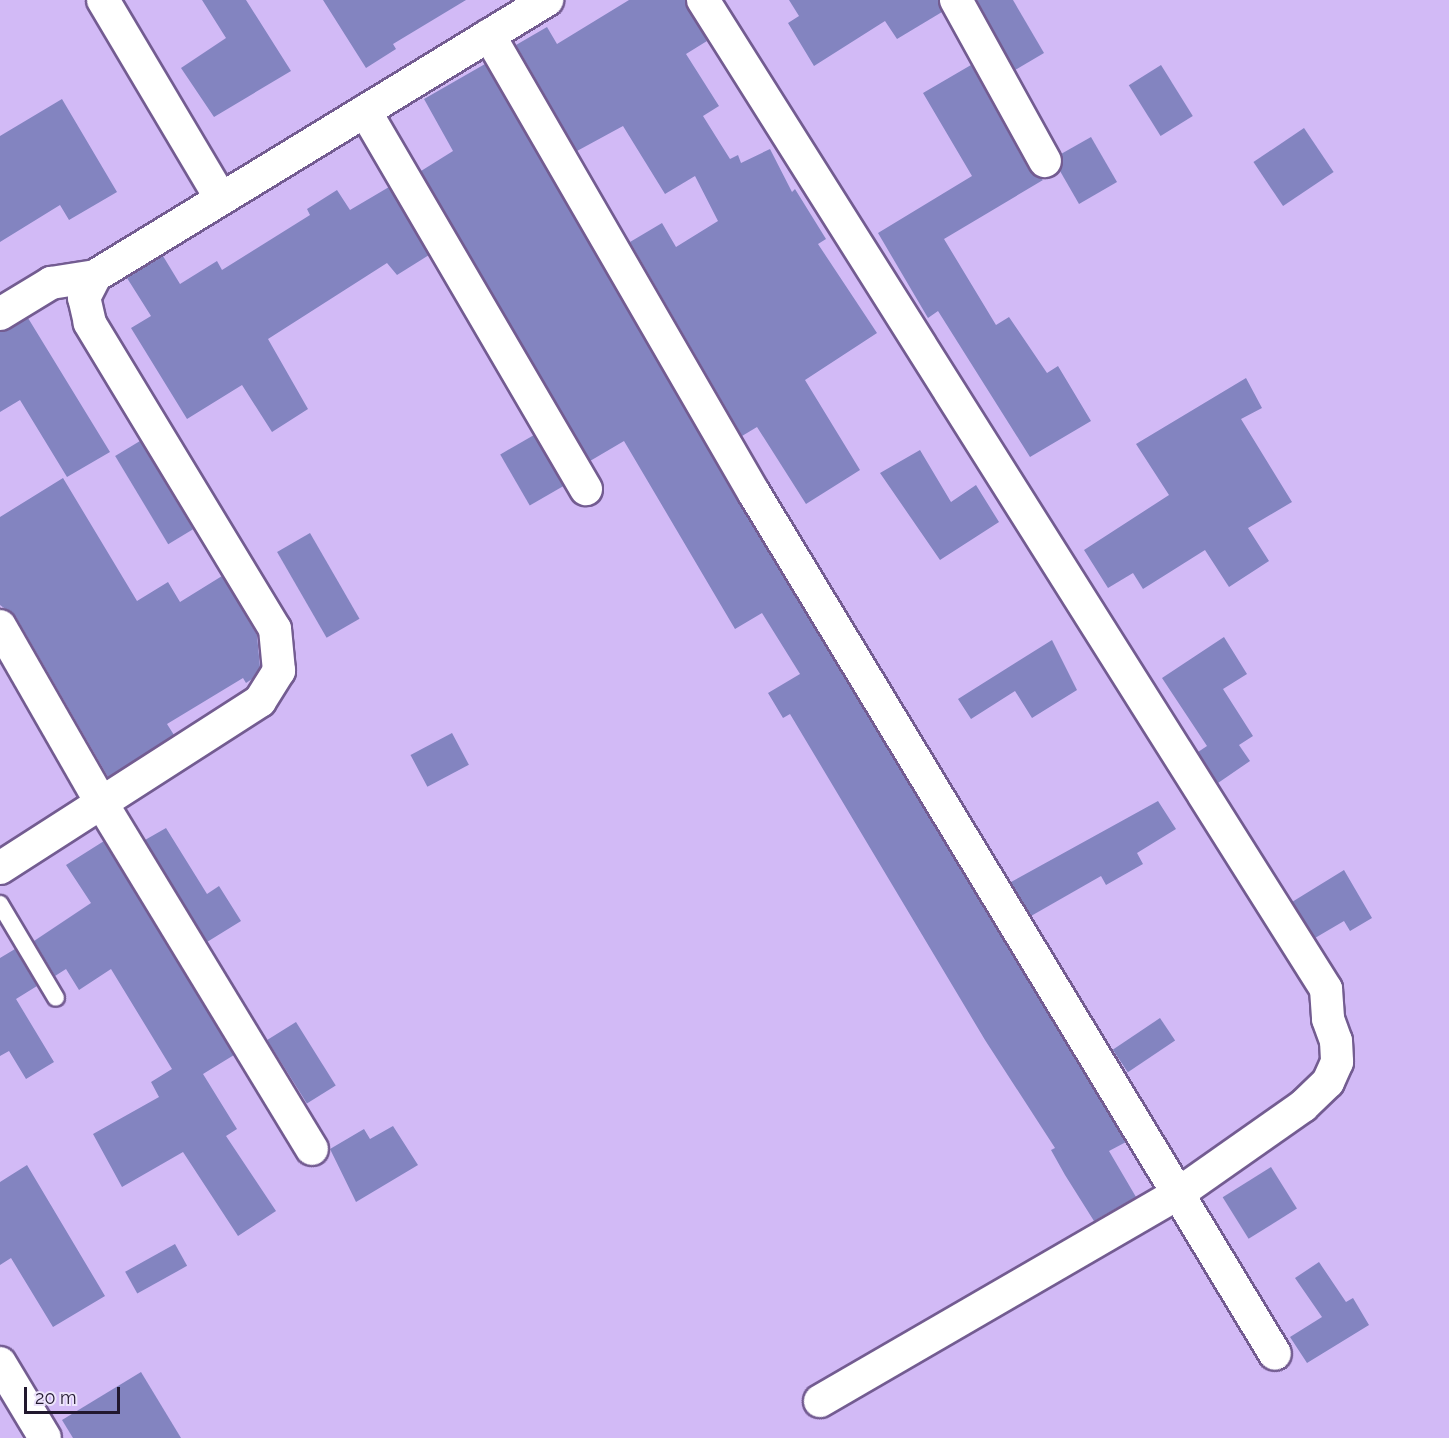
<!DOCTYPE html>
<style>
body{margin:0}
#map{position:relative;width:1449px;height:1438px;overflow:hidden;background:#d2baf6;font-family:Raleway,sans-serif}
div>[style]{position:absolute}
.building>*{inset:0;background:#8384c0;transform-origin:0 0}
.roads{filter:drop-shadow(2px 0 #735c91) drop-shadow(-2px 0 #735c91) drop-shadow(0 2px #735c91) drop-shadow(0 -2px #735c91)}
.lane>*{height:16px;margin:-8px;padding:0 8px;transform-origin:8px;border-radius:8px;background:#fff}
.street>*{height:32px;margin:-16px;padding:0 16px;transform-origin:16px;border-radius:16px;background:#fff}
span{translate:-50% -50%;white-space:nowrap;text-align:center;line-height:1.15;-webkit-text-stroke:5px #ece3fb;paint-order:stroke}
.scale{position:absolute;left:24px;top:1387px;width:96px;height:27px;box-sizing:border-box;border:3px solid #21182e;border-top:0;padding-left:8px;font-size:18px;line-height:21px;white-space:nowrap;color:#21182e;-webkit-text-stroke:4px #ece3fb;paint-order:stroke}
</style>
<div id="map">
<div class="building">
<div style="clip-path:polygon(202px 0,246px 0,291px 71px,214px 117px,181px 68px,226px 38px)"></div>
<div style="clip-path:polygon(323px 0,466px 0,393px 44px,396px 49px,366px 68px)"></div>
<div style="clip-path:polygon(629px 0,685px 0,707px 41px,686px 54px,719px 106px,703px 116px,730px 159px,738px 155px,741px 163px,770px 149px,792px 192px,795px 189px,826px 239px,818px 244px,877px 333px,805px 380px,860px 470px,806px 504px,757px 427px,742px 436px,630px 242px,662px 223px,676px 247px,718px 221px,695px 176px,665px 194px,623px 126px,577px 151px,516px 45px,547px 27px,557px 44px)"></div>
<div style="clip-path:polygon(789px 0,938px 0,942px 12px,897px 39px,885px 21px,814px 66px,788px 23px,799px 16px)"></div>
<div style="clip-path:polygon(977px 0,1013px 0,1044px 53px,1015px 70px)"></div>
<div style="clip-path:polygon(485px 64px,739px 502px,1126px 1142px,1109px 1151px,1136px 1197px,1094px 1221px,1065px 1175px,1051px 1150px,1055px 1148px,985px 1040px,790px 714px,783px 718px,768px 693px,800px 674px,762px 613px,735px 629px,624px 441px,590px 461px,421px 171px,453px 151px,424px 99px)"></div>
<div style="clip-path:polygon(971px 65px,1029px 170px,1043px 180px,944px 239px,996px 325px,1009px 317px,1047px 373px,1058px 366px,1091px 421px,1030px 457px,938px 311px,928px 318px,878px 233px,972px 176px,923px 93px)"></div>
<div style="left:1161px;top:65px;width:60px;height:38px;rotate:58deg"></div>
<div style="clip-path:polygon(62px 99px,117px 192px,69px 220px,60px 205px,0 242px,0 136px)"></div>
<div style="left:1304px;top:128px;width:53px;height:61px;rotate:56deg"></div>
<div style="clip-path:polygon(1091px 137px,1117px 182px,1079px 204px,1060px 171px,1061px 154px)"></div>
<div style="clip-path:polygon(389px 187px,429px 255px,397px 275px,387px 263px,268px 339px,308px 409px,272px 432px,242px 385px,187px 419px,131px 328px,151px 316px,127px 278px,163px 256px,180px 284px,217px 261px,222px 270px,310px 215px,307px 209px,337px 190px,350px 210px)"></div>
<div style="clip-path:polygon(28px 318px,110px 452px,67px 477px,20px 400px,0 412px,0 332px)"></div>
<div style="clip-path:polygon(1246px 378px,1262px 408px,1241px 419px,1292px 502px,1248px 528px,1269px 561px,1229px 587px,1205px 550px,1143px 589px,1133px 573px,1108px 588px,1084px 550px,1169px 495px,1136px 444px)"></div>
<div style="left:534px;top:435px;width:59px;height:39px;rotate:60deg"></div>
<div style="left:140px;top:441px;width:103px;height:29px;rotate:59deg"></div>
<div style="clip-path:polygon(920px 450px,951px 502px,976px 485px,999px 522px,940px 560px,880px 473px)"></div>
<div style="clip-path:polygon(63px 478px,137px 601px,168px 582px,180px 602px,222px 576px,257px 635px,260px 667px,252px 679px,246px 683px,243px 678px,167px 724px,174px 735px,108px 777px,16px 617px,0 605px,0 517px)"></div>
<div style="left:310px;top:533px;width:99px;height:38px;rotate:60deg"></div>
<div style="clip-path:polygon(1224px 637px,1247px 674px,1223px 689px,1253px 736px,1239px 745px,1250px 761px,1218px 783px,1198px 752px,1207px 746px,1162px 678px)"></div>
<div style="clip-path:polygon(1052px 640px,1077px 690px,1032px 718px,1015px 691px,971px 719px,958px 699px)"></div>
<div style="left:452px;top:733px;width:36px;height:47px;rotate:62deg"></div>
<div style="clip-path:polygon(1158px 801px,1176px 829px,1137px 853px,1143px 864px,1106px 885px,1101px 876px,1031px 916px,1011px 882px)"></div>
<div style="clip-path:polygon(166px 828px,207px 894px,219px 886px,241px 921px,207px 942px,145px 840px)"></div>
<div style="clip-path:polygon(104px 841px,234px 1055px,203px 1074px,237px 1129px,226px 1136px,276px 1211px,238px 1236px,183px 1152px,122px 1187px,93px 1134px,159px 1097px,151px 1082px,172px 1069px,111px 969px,79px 990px,66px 969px,55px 976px,34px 941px,91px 903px,66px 865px)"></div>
<div style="clip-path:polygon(1344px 870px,1372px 918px,1350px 931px,1344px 921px,1315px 938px,1292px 902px)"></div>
<div style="clip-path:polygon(15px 949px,37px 986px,16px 999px,54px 1062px,26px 1079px,9px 1051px,0 1056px,0 958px)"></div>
<div style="left:1160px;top:1018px;width:27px;height:57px;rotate:56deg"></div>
<div style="left:296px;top:1022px;width:75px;height:34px;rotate:58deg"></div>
<div style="clip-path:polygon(393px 1126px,418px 1165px,356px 1202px,330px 1149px,364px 1129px,370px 1139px)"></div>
<div style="clip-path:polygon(27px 1165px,105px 1296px,53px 1327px,11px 1258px,0 1265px,0 1182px)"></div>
<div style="left:1271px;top:1167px;width:49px;height:57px;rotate:58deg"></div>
<div style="left:175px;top:1244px;width:25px;height:57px;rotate:61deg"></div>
<div style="clip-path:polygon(1319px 1262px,1346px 1302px,1353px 1298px,1369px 1325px,1307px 1363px,1290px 1337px,1322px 1317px,1295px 1278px)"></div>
<div style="clip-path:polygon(141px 1372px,181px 1438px,73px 1438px,62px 1420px)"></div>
</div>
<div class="roads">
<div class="lane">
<div style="left:0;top:904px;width:109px;rotate:59.2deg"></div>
</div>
<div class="street">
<div style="left:103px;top:0;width:231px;rotate:59.3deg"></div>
<div style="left:703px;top:0;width:1169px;rotate:57.79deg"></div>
<div style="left:1326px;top:989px;width:30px;rotate:86deg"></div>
<div style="left:1328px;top:1019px;width:23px;rotate:70deg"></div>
<div style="left:1336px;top:1041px;width:21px;rotate:87deg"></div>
<div style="left:1337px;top:1062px;width:22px;rotate:114deg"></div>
<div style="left:1328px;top:1082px;width:35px;rotate:136deg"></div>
<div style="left:1303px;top:1106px;width:151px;rotate:144.9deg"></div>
<div style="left:1179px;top:1193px;width:415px;rotate:149.9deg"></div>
<div style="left:956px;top:0;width:184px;rotate:61.1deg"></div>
<div style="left:489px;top:35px;width:529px;rotate:59.95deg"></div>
<div style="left:754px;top:493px;width:1006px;rotate:58.82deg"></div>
<div style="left:365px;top:111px;width:438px;rotate:59.7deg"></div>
<div style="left:0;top:314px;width:60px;rotate:-31.3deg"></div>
<div style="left:51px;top:283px;width:45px;rotate:-9deg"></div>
<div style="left:0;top:626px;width:203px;rotate:60.2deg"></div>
<div style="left:101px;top:802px;width:406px;rotate:58.7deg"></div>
<div style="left:0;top:868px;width:309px;rotate:-32.7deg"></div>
<div style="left:260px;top:701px;width:36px;rotate:-58deg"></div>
<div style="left:279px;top:671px;width:42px;rotate:-95.4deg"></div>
<div style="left:275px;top:629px;width:358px;rotate:-121.2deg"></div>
<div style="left:90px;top:323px;width:26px;rotate:-103deg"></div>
<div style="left:84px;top:298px;width:25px;rotate:-63deg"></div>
<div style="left:95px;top:276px;width:530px;rotate:-31.41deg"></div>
<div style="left:0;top:1363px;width:87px;rotate:59deg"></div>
</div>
</div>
<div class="scale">20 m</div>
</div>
